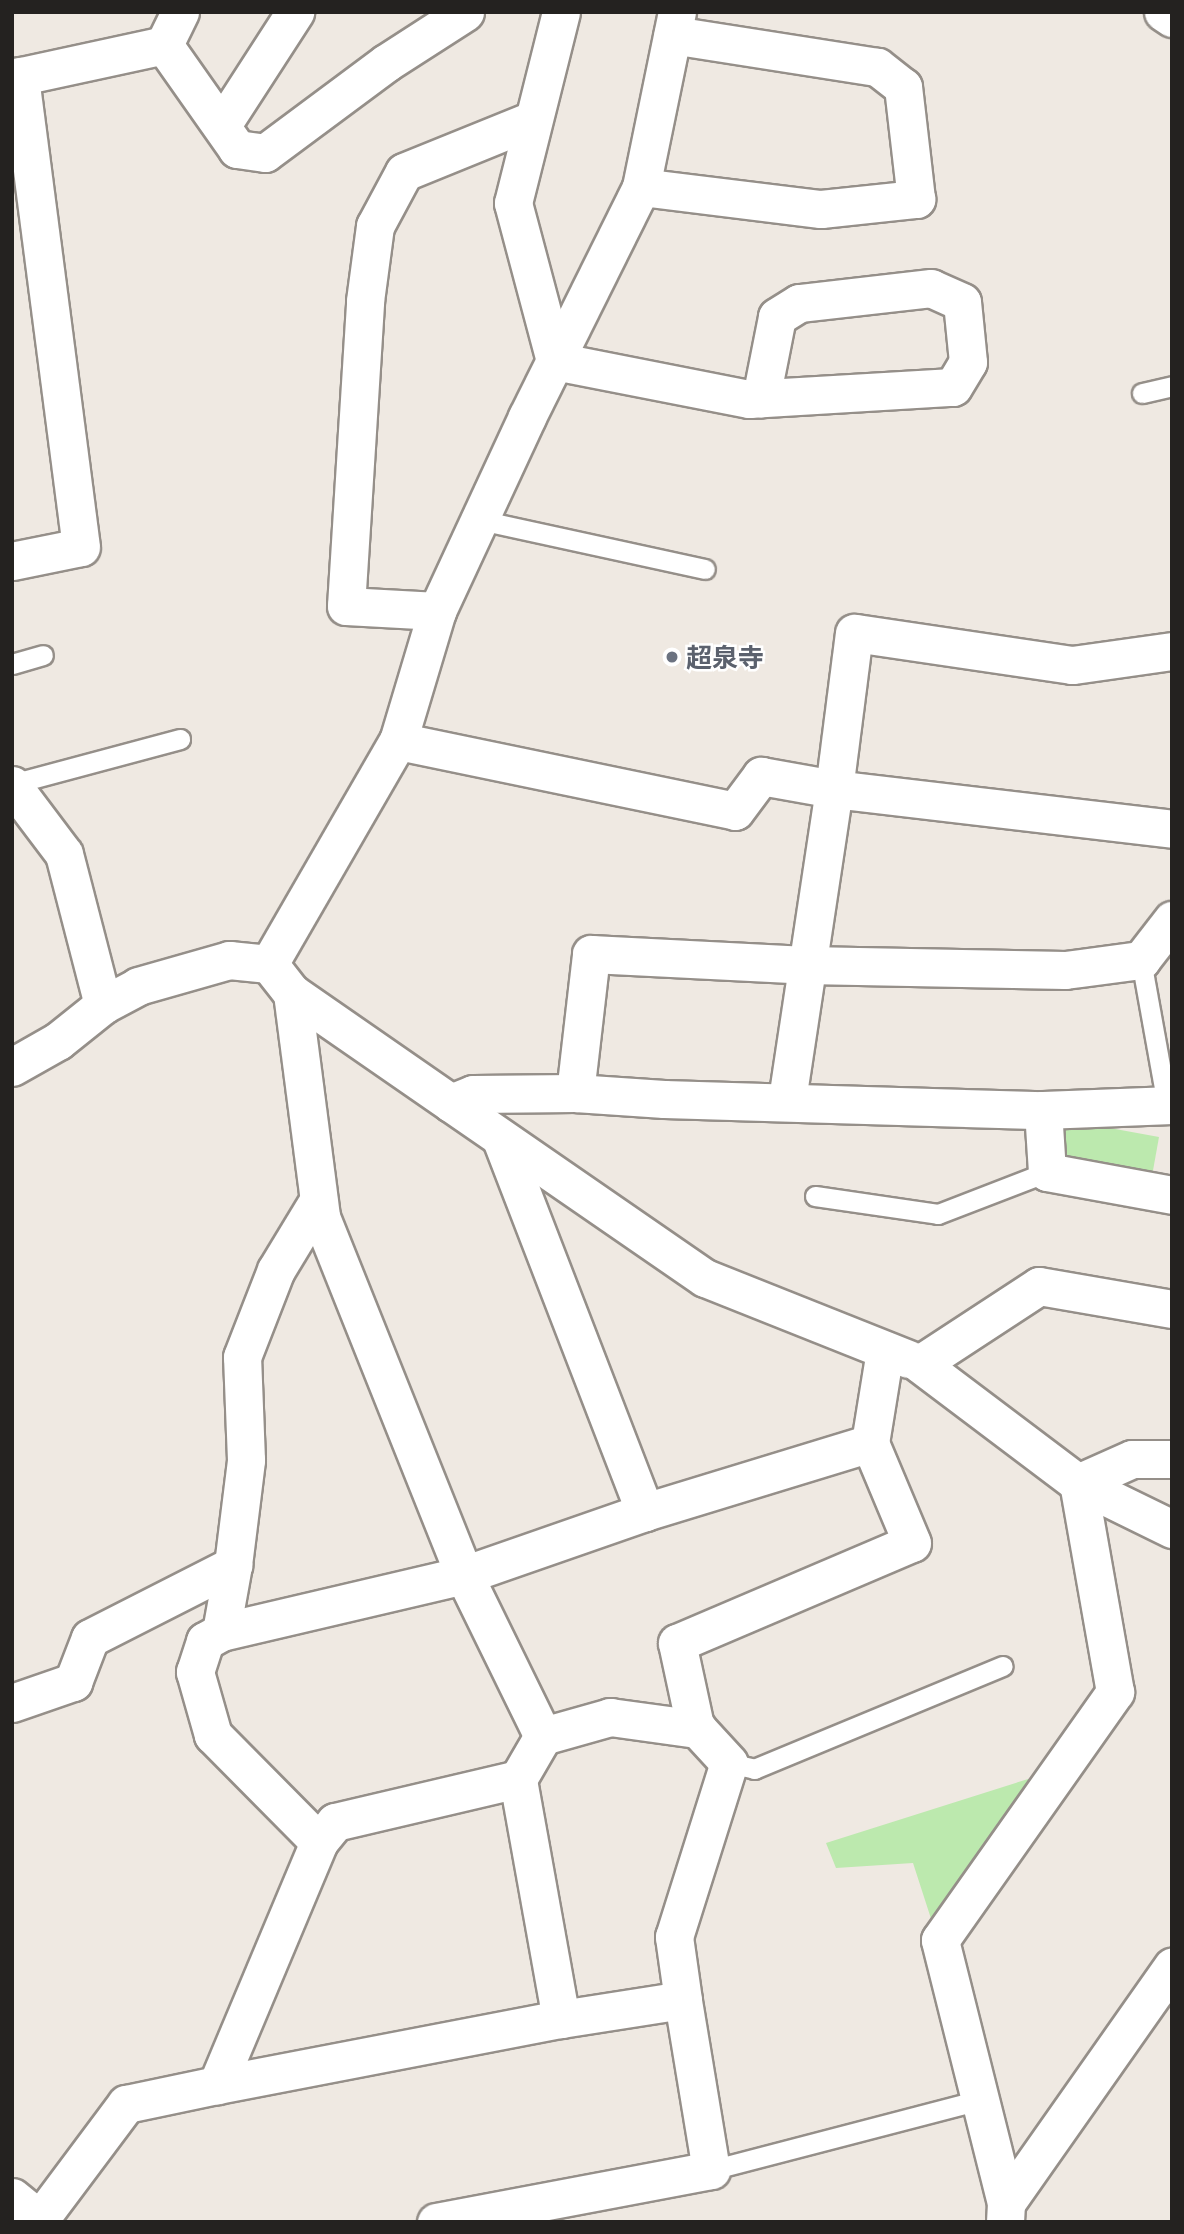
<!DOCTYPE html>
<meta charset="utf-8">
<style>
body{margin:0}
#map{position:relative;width:1184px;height:2234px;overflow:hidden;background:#efe9e2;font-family:Commissioner,"Noto Sans JP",sans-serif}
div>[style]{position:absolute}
.green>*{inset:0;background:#bce9ae}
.roads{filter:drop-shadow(2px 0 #958f89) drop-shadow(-2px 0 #958f89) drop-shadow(0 2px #958f89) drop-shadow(0 -2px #958f89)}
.lane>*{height:19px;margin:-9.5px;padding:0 9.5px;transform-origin:9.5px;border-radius:9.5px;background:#fff}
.street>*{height:37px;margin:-18.5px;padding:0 18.5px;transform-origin:18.5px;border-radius:18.5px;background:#fff}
.dots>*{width:19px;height:19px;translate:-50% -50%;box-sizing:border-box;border:4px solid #fff;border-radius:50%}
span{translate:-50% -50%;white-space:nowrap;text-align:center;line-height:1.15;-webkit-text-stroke:5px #fff;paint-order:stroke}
.worship-label{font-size:26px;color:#5b616d;font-weight:700}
.left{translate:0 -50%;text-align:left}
.frame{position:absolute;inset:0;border:14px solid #242220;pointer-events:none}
</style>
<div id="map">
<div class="green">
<div style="clip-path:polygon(1077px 1122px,1159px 1137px,1152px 1176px,1063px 1161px,1061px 1132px)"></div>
<div style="clip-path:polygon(1044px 1774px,935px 1931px,913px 1863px,836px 1868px,826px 1843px)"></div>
</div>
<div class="roads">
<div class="lane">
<div style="left:1142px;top:393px;width:31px;rotate:-13deg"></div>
<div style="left:480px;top:520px;width:230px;rotate:12.3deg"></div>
<div style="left:12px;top:664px;width:32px;rotate:-16deg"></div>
<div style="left:12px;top:784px;width:174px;rotate:-15deg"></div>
<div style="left:1141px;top:960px;width:147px;rotate:79.8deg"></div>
<div style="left:815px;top:1196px;width:124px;rotate:8.3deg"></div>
<div style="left:938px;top:1214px;width:117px;rotate:-21.1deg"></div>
<div style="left:729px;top:1763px;width:26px;rotate:13deg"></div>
<div style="left:754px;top:1769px;width:269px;rotate:-22.5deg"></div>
<div style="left:711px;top:2170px;width:278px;rotate:-14.6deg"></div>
</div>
<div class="street">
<div style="left:180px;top:12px;width:37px;rotate:116deg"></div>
<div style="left:164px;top:45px;width:127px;rotate:54.9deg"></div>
<div style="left:237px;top:149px;width:28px;rotate:8deg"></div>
<div style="left:265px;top:153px;width:151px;rotate:-36.6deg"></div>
<div style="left:386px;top:63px;width:94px;rotate:-32.8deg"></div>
<div style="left:561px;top:12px;width:197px;rotate:104.1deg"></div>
<div style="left:513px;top:203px;width:163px;rotate:75.1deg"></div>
<div style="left:555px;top:361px;width:198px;rotate:11.1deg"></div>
<div style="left:749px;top:399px;width:204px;rotate:-3.4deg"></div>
<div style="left:953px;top:387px;width:29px;rotate:-59deg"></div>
<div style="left:968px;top:362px;width:60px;rotate:-95.7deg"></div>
<div style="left:962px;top:302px;width:34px;rotate:-156deg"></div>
<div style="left:931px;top:288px;width:133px;rotate:173.5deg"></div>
<div style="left:799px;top:303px;width:26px;rotate:148deg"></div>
<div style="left:777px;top:317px;width:83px;rotate:101.2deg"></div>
<div style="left:1163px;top:12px;width:11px;rotate:34deg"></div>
<div style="left:12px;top:78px;width:156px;rotate:-12.2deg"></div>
<div style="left:222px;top:125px;width:135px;rotate:-57.1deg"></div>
<div style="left:641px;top:187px;width:181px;rotate:7deg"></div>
<div style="left:821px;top:209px;width:96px;rotate:-6deg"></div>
<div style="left:916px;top:199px;width:113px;rotate:-96.6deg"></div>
<div style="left:903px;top:87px;width:33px;rotate:-142deg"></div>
<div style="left:877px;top:67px;width:207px;rotate:-171.1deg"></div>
<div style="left:12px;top:561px;width:70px;rotate:-11.5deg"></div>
<div style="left:81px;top:547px;width:475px;rotate:-97.4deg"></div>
<div style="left:437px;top:611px;width:91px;rotate:-176.9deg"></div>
<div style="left:346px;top:606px;width:306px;rotate:-86.4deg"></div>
<div style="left:365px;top:301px;width:76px;rotate:-82.4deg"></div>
<div style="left:375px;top:226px;width:61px;rotate:-61.8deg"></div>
<div style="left:404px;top:172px;width:138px;rotate:-22.1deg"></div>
<div style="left:1172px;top:651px;width:101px;rotate:172deg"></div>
<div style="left:1072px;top:665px;width:220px;rotate:-171.6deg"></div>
<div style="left:854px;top:633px;width:157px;rotate:97.3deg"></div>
<div style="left:834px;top:789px;width:340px;rotate:6.7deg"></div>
<div style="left:398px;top:741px;width:344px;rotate:11.7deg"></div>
<div style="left:735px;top:811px;width:44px;rotate:-53.4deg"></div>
<div style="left:761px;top:776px;width:74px;rotate:10.1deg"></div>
<div style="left:834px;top:789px;width:316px;rotate:98.6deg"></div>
<div style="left:12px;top:785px;width:86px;rotate:53deg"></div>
<div style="left:64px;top:854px;width:156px;rotate:75.5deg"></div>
<div style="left:269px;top:964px;width:258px;rotate:-60deg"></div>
<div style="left:398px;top:741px;width:136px;rotate:-73.3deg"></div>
<div style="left:437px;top:611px;width:214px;rotate:-65.1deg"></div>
<div style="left:527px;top:417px;width:257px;rotate:-63.6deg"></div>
<div style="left:641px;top:187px;width:179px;rotate:-78.4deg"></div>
<div style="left:292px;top:993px;width:226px;rotate:82.6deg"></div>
<div style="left:321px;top:1217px;width:386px;rotate:68.2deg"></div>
<div style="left:464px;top:1575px;width:192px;rotate:-19.2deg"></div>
<div style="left:12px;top:1067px;width:53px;rotate:-29.5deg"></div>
<div style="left:58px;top:1041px;width:58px;rotate:-38.7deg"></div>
<div style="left:103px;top:1005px;width:40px;rotate:-28deg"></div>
<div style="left:138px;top:986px;width:95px;rotate:-15.9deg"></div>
<div style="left:229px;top:960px;width:40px;rotate:5.7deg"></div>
<div style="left:269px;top:964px;width:37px;rotate:52deg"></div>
<div style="left:292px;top:993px;width:193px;rotate:34.7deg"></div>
<div style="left:451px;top:1103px;width:24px;rotate:-22deg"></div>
<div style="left:473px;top:1094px;width:102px;rotate:-0.6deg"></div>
<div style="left:575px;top:1093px;width:89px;rotate:3.9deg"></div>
<div style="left:664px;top:1099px;width:379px;rotate:1.7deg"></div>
<div style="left:1043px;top:1110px;width:129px;rotate:-2.2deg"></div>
<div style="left:575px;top:1093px;width:140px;rotate:-83.4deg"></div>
<div style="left:591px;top:954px;width:215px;rotate:2.9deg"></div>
<div style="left:806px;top:965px;width:259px;rotate:1.1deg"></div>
<div style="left:1065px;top:970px;width:77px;rotate:-7.5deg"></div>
<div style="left:1141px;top:960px;width:51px;rotate:-52.2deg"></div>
<div style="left:451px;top:1103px;width:308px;rotate:34.6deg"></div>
<div style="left:705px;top:1278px;width:219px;rotate:21.7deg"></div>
<div style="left:1043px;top:1110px;width:62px;rotate:86.3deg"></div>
<div style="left:1047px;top:1172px;width:127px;rotate:10.4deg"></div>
<div style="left:501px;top:1139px;width:400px;rotate:68.9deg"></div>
<div style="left:645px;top:1512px;width:235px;rotate:-17deg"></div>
<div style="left:1172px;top:1309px;width:135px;rotate:-170.2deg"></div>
<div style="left:1039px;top:1286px;width:142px;rotate:146.8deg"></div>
<div style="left:920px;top:1364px;width:198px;rotate:37deg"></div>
<div style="left:1078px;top:1483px;width:105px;rotate:26.1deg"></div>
<div style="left:1078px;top:1483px;width:59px;rotate:-24deg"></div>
<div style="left:1132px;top:1459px;width:40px"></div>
<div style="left:233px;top:1565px;width:106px;rotate:-82.9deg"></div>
<div style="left:246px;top:1460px;width:103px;rotate:-92.2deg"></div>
<div style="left:242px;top:1357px;width:93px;rotate:-68.7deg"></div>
<div style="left:276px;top:1270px;width:81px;rotate:-58.7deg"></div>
<div style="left:12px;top:1703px;width:65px;rotate:-19deg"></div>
<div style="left:73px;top:1682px;width:47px;rotate:-68.9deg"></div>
<div style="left:90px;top:1638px;width:161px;rotate:-27deg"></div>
<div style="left:233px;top:1565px;width:68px;rotate:100.2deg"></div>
<div style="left:543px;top:1736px;width:70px;rotate:-15.8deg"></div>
<div style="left:610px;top:1717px;width:89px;rotate:7.8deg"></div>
<div style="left:319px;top:1842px;width:151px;rotate:-134.7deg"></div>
<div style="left:213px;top:1735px;width:66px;rotate:-105.9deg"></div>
<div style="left:195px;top:1672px;width:33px;rotate:-72deg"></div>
<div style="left:205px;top:1641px;width:18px;rotate:-29deg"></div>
<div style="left:221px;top:1632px;width:250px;rotate:-13.2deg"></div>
<div style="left:464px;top:1575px;width:179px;rotate:63.9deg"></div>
<div style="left:543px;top:1736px;width:50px;rotate:120.2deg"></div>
<div style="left:561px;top:2019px;width:244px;rotate:-100.2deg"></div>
<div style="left:518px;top:1779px;width:188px;rotate:166.8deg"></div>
<div style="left:335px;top:1822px;width:26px;rotate:129deg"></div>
<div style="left:319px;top:1842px;width:264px;rotate:112.8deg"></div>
<div style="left:217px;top:2085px;width:350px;rotate:-10.9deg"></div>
<div style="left:561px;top:2019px;width:123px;rotate:-8.9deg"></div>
<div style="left:683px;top:2000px;width:64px;rotate:-98.1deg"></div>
<div style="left:674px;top:1937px;width:182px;rotate:-72.5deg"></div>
<div style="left:729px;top:1763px;width:50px;rotate:-132.6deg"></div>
<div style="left:695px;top:1726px;width:85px;rotate:-102.2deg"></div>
<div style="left:677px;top:1643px;width:255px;rotate:-23.1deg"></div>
<div style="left:912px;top:1543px;width:108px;rotate:-112.8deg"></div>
<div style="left:870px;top:1443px;width:94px;rotate:-80.8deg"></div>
<div style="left:12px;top:2197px;width:40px;rotate:39deg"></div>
<div style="left:1006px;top:2203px;width:289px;rotate:-54.9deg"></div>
<div style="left:40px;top:2219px;width:144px;rotate:-53.2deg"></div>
<div style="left:126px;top:2104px;width:93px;rotate:-11.8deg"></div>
<div style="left:436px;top:2222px;width:280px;rotate:-10.7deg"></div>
<div style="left:711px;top:2170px;width:172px;rotate:-99.4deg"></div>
<div style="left:1005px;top:2222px;width:19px;rotate:-87deg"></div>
<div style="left:1006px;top:2203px;width:271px;rotate:-104.1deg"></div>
<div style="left:940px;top:1940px;width:304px;rotate:-54.8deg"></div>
<div style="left:1115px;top:1692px;width:212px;rotate:-100deg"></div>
</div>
</div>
<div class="dots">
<div style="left:672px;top:657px;background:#6b7280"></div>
</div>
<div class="worship-label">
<span class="left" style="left:686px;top:657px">超泉寺</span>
</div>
<div class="frame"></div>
</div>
